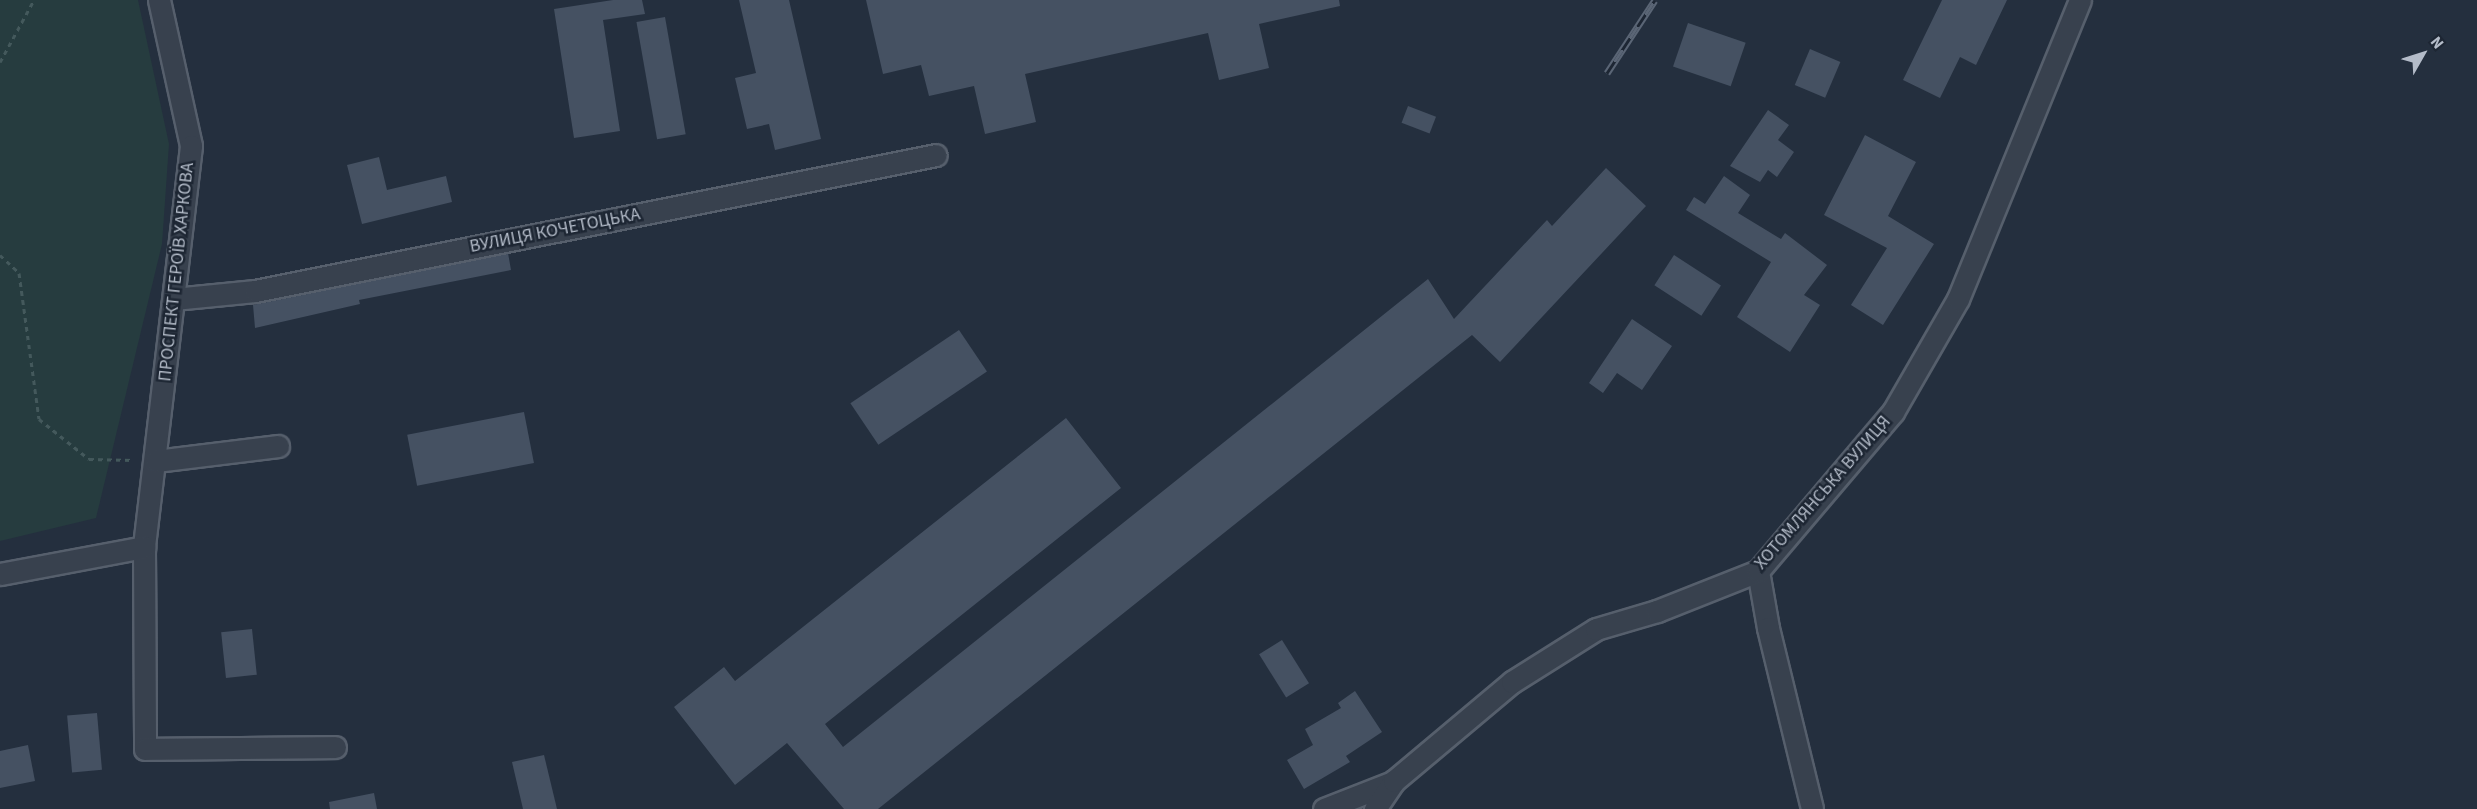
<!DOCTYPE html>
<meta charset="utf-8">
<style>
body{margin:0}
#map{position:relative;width:2477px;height:809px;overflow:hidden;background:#242f3e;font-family:"Source Sans 3",sans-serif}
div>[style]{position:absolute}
.green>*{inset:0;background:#263c3f}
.building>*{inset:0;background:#455162;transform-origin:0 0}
.path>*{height:3px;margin-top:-1.5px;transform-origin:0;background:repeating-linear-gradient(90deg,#44595c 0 4.5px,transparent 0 9px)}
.roads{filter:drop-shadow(2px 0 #565f6c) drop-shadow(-2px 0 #565f6c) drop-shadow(0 2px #565f6c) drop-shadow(0 -2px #565f6c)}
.minor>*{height:21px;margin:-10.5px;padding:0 10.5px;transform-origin:10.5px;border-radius:10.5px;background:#38414e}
.rail>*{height:7px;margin-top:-3.5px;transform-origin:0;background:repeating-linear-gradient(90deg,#1d2633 0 14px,#5a6575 0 28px);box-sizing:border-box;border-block:2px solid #5a6575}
span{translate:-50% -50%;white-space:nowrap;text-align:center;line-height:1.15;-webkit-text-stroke:5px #1d2633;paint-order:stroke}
.street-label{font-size:18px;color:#b4bcc9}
.north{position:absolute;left:2393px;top:24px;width:60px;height:60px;-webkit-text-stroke:4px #1d2633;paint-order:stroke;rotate:51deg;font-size:16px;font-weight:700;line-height:24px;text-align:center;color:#b4bcc9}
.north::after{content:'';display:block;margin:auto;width:21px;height:27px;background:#b4bcc9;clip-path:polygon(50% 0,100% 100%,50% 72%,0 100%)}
</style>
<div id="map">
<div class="green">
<div style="clip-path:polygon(0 0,138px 0,169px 144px,162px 244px,96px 518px,0 541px)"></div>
</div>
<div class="building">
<div style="clip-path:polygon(613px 0,642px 0,645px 14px,603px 20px,620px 131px,574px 138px,554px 9px)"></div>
<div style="clip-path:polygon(739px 0,789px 0,821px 139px,775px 150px,769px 124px,747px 129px,735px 78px,756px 73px)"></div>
<div style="clip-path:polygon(866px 0,1339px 0,1340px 6px,1259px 24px,1269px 68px,1219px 80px,1208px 33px,1025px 74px,1036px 122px,985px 134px,974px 86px,929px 96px,921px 65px,883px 74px)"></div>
<div style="clip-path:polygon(1942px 0,2007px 0,1976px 65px,1960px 57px,1940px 98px,1903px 80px)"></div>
<div style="left:665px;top:17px;width:119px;height:29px;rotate:80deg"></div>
<div style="left:1688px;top:23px;width:61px;height:46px;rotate:19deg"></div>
<div style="left:1810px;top:49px;width:33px;height:39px;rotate:23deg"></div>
<div style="left:1408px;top:106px;width:30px;height:18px;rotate:21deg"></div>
<div style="clip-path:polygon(1768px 110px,1789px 125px,1778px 140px,1794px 152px,1777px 177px,1768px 170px,1760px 182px,1730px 166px)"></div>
<div style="clip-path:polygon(1865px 135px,1916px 162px,1888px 216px,1934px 244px,1883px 325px,1851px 305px,1887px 248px,1824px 215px)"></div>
<div style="clip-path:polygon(379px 157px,387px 190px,446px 176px,452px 202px,362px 224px,347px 165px)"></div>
<div style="clip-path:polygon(1606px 168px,1646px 206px,1500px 362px,1472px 335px,878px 809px,844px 809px,787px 743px,735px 785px,674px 707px,724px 667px,735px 681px,1066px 418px,1121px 488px,825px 724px,843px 747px,1428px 279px,1454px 319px,1547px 220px,1552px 226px)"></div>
<div style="clip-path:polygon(1724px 176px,1750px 195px,1738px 213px,1781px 239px,1785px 233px,1827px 265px,1804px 295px,1820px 305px,1790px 352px,1737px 317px,1771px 262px,1686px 210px,1694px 197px,1705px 204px)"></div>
<div style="clip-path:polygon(508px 253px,511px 270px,359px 300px,360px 304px,255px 328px,253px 305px)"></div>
<div style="left:1674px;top:255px;width:56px;height:36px;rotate:33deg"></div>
<div style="clip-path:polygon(1632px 319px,1672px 346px,1642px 390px,1617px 373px,1603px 393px,1589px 383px)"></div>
<div style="left:959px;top:330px;width:50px;height:131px;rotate:56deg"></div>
<div style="left:524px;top:412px;width:52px;height:119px;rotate:79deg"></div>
<div style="left:252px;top:629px;width:46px;height:31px;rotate:84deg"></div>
<div style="left:1282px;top:640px;width:51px;height:27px;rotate:58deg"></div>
<div style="clip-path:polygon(1355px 691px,1382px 732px,1346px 756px,1350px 762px,1304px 789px,1287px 760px,1313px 745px,1305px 729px,1341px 708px,1338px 703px)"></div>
<div style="left:97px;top:713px;width:57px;height:30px;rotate:85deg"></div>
<div style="clip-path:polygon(28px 745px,35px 781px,0 788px,0 751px)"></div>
<div style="clip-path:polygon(544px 755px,557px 809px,523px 809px,512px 762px)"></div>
<div style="clip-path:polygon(374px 793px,377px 809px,330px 809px,329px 802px)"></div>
</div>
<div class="path">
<div style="left:0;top:62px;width:71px;rotate:-61.3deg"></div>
<div style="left:0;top:255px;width:26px;rotate:43deg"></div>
<div style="left:19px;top:273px;width:147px;rotate:82.2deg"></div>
<div style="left:39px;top:419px;width:64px;rotate:38.7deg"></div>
<div style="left:89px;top:459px;width:45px;rotate:1.3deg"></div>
</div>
<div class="roads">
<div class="minor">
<div style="left:159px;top:0;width:149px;rotate:77.6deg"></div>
<div style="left:191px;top:146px;width:404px;rotate:96.7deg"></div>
<div style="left:144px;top:547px;width:202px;rotate:89.7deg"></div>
<div style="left:145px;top:749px;width:190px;rotate:-0.6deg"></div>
<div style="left:174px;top:299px;width:81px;rotate:-5.6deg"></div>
<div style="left:255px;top:291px;width:694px;rotate:-11.29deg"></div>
<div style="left:156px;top:461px;width:123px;rotate:-7deg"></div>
<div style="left:1758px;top:571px;width:58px;rotate:80deg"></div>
<div style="left:1768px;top:628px;width:186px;rotate:76.3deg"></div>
<div style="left:0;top:574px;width:147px;rotate:-10.6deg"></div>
<div style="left:1324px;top:809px;width:74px;rotate:-21.4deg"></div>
<div style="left:1375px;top:809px;width:34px;rotate:-56deg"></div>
<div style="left:1394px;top:781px;width:154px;rotate:-40deg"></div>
<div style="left:1512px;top:682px;width:99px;rotate:-32.2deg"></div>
<div style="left:1596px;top:629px;width:64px;rotate:-16.4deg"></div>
<div style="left:1657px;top:611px;width:109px;rotate:-21.6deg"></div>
<div style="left:1758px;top:571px;width:209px;rotate:-49.7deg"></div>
<div style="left:1893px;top:412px;width:130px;rotate:-60.1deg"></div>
<div style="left:1958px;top:299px;width:323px;rotate:-67.8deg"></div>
</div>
</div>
<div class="rail">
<div style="left:1607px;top:73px;width:87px;rotate:-56.7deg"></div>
</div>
<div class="street-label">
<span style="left:555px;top:231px;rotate:-11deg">ВУЛИЦЯ КОЧЕТОЦЬКА</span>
<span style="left:177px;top:272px;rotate:-84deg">ПРОСПЕКТ ГЕРОЇВ ХАРКОВА</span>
<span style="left:1823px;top:493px;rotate:-49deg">ХОТОМЛЯНСЬКА ВУЛИЦЯ</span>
</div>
<div class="north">N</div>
</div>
